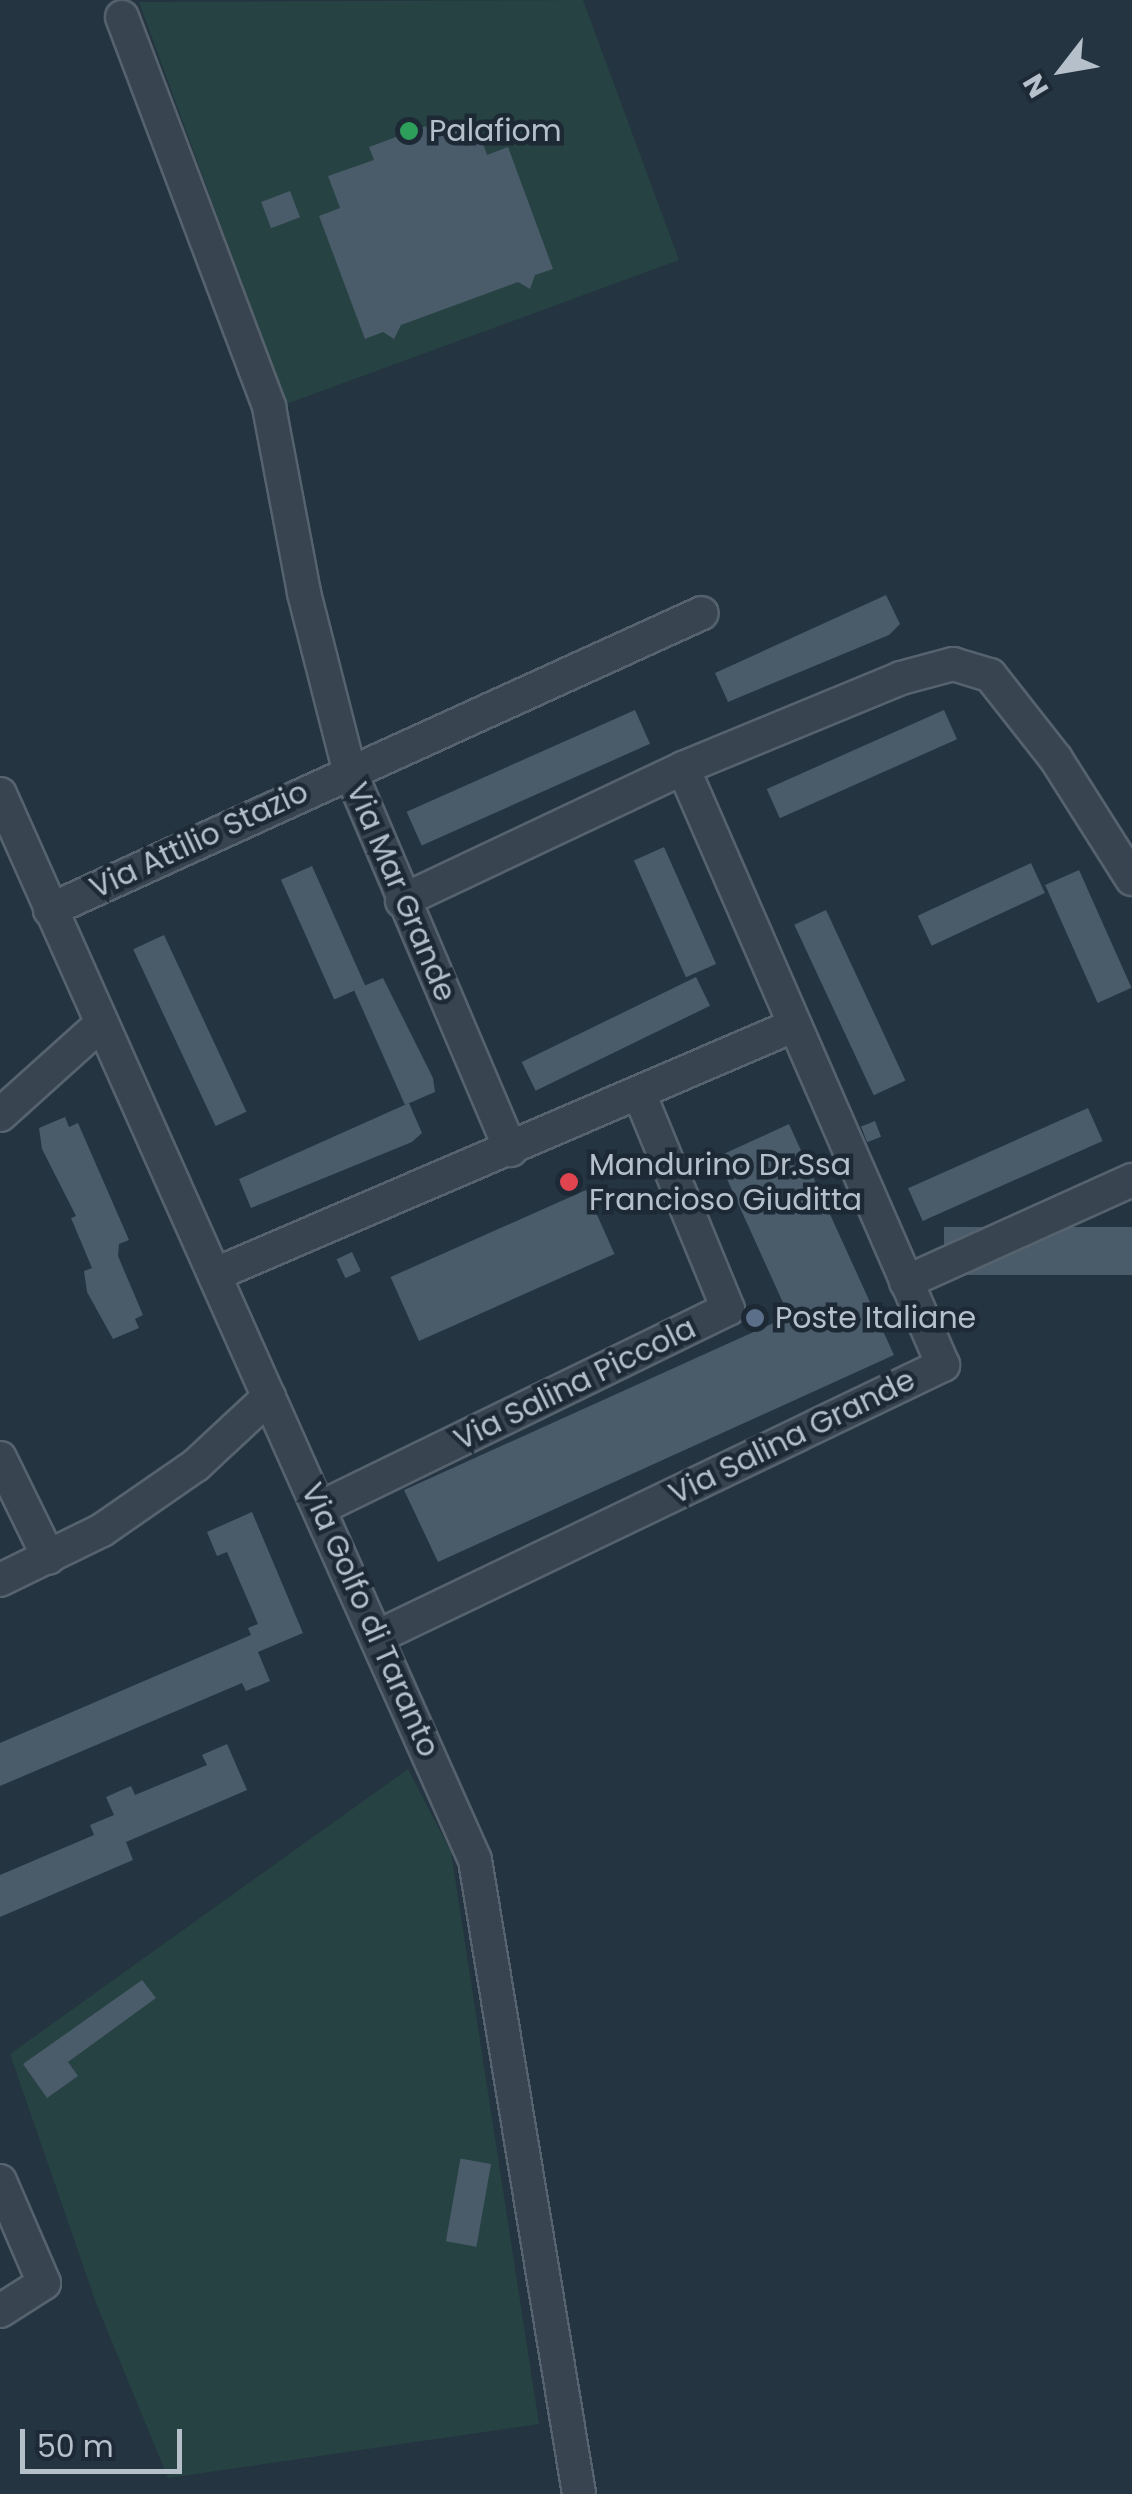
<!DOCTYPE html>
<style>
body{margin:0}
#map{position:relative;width:1132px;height:2494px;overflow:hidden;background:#243441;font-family:Poppins,sans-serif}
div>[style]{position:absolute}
.green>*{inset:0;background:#264242}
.building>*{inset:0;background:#4a5b6a;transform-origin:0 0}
.roads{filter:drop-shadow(2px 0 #56636e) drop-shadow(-2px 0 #56636e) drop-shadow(0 2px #56636e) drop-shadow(0 -2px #56636e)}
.minor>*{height:32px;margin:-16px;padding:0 16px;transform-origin:16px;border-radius:16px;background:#384551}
.dots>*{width:28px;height:28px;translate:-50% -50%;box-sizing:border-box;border:5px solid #1d2a36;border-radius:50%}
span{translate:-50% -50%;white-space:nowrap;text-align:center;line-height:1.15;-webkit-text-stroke:9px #1d2a36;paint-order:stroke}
.poi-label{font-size:30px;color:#b5c0cb}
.left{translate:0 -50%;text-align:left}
.street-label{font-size:30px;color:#b5c0cb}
.north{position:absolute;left:1012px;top:20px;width:100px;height:100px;-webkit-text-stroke:8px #1d2a36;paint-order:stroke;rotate:239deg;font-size:28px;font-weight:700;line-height:40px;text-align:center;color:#b5c0cb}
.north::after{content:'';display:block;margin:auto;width:35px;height:45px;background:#b5c0cb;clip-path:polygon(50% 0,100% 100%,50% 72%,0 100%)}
.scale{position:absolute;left:20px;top:2429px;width:162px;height:45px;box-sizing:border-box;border:5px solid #b5c0cb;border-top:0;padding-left:12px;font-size:30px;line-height:35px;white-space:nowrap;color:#b5c0cb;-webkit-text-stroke:8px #1d2a36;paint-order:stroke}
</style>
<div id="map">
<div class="green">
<div style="clip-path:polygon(583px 0,679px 260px,286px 404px,139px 2px)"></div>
<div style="clip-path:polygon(408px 1769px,451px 1852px,539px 2424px,168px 2478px,96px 2303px,10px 2054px)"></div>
</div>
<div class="building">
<div style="clip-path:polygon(476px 122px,487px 155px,508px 147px,553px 269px,535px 275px,530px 289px,518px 282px,401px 325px,394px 339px,383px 332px,365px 339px,319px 216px,340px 208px,328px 176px,374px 160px,369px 147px,426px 126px,430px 139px)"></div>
<div style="left:290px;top:191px;width:28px;height:31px;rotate:69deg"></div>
<div style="clip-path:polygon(886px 595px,900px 624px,889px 635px,728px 702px,715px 673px)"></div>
<div style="left:635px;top:710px;width:37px;height:250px;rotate:66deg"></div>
<div style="left:944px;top:710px;width:32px;height:194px;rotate:66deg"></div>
<div style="left:664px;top:847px;width:128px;height:33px;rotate:66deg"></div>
<div style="left:1031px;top:863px;width:33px;height:125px;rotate:65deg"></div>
<div style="left:312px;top:866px;width:131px;height:34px;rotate:66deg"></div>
<div style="left:1079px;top:870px;width:129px;height:37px;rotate:66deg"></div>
<div style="left:826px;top:910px;width:188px;height:35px;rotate:65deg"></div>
<div style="left:164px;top:935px;width:195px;height:34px;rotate:65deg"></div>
<div style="left:696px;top:977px;width:32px;height:194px;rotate:64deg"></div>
<div style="clip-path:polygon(383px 978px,433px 1078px,435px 1092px,405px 1105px,354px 990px)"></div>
<div style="clip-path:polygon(409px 1103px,422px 1133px,412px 1142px,251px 1208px,239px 1179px)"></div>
<div style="left:1088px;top:1108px;width:36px;height:197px;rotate:66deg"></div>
<div style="clip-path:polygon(65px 1117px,69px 1127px,78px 1123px,129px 1240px,119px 1244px,118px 1256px,143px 1315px,135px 1319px,139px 1328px,113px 1339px,87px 1292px,84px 1271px,92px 1268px,71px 1218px,76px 1216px,42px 1149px,39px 1128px)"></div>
<div style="left:875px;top:1121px;width:17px;height:15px;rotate:69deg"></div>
<div style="clip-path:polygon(789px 1124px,894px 1355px,438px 1562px,404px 1490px,789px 1316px,717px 1157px)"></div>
<div style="left:586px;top:1190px;width:70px;height:214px;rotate:66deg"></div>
<div style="left:1132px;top:1227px;width:48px;height:188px;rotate:90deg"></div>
<div style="left:352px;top:1252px;width:21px;height:17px;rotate:65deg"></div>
<div style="clip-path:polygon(252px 1512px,303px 1633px,258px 1652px,270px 1681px,246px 1691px,242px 1683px,0 1786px,0 1743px,251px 1635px,248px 1628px,258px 1624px,227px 1552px,217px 1556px,207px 1532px)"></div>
<div style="clip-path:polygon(227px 1744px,247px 1790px,126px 1842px,133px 1860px,0 1917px,0 1875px,94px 1835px,90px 1825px,114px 1815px,106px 1797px,131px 1786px,135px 1795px,207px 1765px,202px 1755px)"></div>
<div style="clip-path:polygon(142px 1980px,156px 1998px,68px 2062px,78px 2076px,47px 2098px,23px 2064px)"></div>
<div style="left:491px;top:2164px;width:84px;height:31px;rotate:100deg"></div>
</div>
<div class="roads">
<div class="minor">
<div style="left:122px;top:17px;width:417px;rotate:69.3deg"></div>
<div style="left:269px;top:407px;width:189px;rotate:79.3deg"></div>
<div style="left:304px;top:593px;width:182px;rotate:75.7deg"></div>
<div style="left:349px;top:769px;width:414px;rotate:67deg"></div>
<div style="left:0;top:794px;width:1167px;rotate:65.98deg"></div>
<div style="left:475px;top:1860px;width:642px;rotate:80.68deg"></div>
<div style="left:402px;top:901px;width:311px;rotate:-25.3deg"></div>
<div style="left:683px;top:768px;width:236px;rotate:-22.4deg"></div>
<div style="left:901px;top:678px;width:54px;rotate:-15.1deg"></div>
<div style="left:953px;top:664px;width:39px;rotate:17deg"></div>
<div style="left:990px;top:675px;width:107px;rotate:51.8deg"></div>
<div style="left:1056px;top:759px;width:142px;rotate:57.7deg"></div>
<div style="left:50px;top:910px;width:716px;rotate:-24.49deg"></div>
<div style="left:0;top:1115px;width:137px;rotate:-42deg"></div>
<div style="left:216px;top:1274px;width:630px;rotate:-23.27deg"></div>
<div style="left:906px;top:1282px;width:248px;rotate:-24.3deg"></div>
<div style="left:0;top:1458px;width:111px;rotate:63.9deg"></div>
<div style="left:320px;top:1508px;width:454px;rotate:-26deg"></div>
<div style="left:728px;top:1309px;width:234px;rotate:-112.4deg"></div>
<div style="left:0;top:1580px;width:114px;rotate:-26.1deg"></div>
<div style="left:102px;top:1530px;width:114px;rotate:-34.7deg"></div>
<div style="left:196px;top:1465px;width:100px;rotate:-43deg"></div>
<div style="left:379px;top:1636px;width:626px;rotate:-25.66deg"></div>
<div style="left:943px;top:1365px;width:651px;rotate:-113.53deg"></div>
<div style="left:0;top:2181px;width:111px;rotate:66.7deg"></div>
<div style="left:44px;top:2283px;width:52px;rotate:147.5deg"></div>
</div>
</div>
<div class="dots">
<div style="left:409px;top:131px;background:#2e9e5b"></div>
<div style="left:569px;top:1182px;background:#e0444e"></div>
<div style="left:755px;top:1318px;background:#5c6f8a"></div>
</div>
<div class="poi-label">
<span class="left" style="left:429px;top:131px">Palafiom</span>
<span class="left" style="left:589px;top:1182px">Mandurino Dr.Ssa<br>Francioso Giuditta</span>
<span class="left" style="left:775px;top:1318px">Poste Italiane</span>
</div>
<div class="street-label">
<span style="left:199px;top:840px;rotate:-25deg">Via Attilio Stazio</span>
<span style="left:401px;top:892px;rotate:67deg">Via Mar Grande</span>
<span style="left:575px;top:1384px;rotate:-26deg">Via Salina Piccola</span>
<span style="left:792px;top:1437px;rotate:-26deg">Via Salina Grande</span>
<span style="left:370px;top:1620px;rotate:66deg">Via Golfo di Taranto</span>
</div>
<div class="north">N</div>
<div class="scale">50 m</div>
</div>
